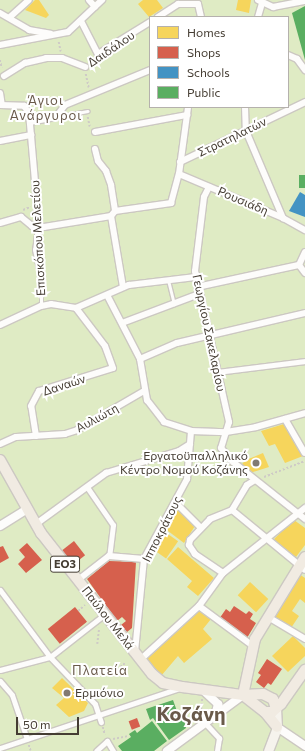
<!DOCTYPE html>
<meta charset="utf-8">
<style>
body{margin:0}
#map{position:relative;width:305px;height:751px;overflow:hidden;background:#f0ece6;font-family:Commissioner,sans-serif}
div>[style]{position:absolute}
.green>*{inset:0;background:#dfebc4}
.homes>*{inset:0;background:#f6d55c;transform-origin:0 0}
.shops>*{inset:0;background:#d6604d;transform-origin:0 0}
.schools>*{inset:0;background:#4393c3}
.public>*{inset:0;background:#5aae61;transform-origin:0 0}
.path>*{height:1.5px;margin-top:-0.75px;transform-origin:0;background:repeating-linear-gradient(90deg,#cecac6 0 2px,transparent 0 4px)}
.roads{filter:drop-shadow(1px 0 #ccc8c2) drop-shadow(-1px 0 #ccc8c2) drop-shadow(0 1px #ccc8c2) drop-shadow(0 -1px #ccc8c2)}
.service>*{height:3px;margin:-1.5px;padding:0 1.5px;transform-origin:1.5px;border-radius:1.5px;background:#fdfcfb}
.pedestrian>*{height:5px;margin:-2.5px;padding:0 2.5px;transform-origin:2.5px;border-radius:2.5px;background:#fdfcfb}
.minor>*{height:6px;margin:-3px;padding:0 3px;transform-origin:3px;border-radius:3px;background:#fdfcfb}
.tertiary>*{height:8px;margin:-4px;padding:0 4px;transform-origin:4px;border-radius:4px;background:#fdfcfb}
.secondary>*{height:9px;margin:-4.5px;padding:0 4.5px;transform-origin:4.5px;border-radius:4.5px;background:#f6f3ed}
.primary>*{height:10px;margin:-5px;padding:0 5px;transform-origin:5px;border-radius:5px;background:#f1ebe2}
.dots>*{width:11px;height:11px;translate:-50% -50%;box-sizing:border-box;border:2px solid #fff;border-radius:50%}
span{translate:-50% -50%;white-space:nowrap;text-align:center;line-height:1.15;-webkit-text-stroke:4px #fff;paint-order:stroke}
.shield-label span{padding:1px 3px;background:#fff;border:1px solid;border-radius:3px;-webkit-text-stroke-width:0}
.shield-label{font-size:11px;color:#453d33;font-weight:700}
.street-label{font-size:12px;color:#453d33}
.poi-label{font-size:12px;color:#453d33}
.right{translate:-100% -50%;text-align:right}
.left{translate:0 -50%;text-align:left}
.neighbourhood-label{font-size:13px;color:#695a4a;letter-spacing:1px}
.town-label{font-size:20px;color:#695a4a;font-weight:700}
.legend{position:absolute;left:149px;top:16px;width:140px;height:92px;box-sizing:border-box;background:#fff;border:1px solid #b5b1ad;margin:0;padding:5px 7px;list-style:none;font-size:12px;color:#453d33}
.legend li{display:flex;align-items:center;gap:8px;height:20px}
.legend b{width:20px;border:1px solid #b5b1ad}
.scale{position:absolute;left:16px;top:717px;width:63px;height:18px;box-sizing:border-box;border:2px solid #453d33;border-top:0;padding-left:5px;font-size:12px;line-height:14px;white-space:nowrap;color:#453d33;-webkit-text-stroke:3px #fff;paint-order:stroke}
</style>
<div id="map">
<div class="green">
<div style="clip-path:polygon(evenodd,0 0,305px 0,305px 751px,0 751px,0 0,150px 17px,288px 17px,288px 107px,150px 107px,150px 17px)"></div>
</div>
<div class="homes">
<div style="clip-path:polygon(35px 0,39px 0,49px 15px,46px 18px,25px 10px)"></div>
<div style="clip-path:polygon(143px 0,157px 0,163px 8px,149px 17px,138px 4px)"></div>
<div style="clip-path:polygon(238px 0,251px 0,249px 13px,236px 10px)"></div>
<div style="clip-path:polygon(284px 424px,303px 456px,285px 463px,275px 444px,269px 446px,261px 431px)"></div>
<div style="clip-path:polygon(263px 453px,269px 467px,250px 473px,241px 465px,246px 460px)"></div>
<div style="clip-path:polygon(178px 510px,195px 526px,184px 543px,164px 528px)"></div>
<div style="clip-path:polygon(294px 520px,305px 528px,305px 545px,296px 557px,273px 540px)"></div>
<div style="left:165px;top:532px;width:16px;height:21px;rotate:35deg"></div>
<div style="clip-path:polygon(178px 547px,214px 578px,198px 596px,187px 587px,192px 581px,167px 559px)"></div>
<div style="clip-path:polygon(299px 574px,305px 578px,305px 603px,300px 599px,292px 611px,299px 616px,291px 628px,272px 616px)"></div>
<div style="left:250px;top:582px;width:25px;height:18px;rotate:43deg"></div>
<div style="clip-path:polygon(200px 610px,211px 619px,203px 629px,212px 639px,184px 663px,178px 656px,161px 676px,147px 659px)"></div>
<div style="clip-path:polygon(293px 636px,305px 648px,305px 656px,288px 672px,272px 656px)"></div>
<div style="clip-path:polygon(62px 678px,88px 703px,84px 711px,69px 717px,56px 705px,64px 698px,52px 688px)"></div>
</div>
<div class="shops">
<div style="left:74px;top:541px;width:18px;height:17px;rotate:52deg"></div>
<div style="clip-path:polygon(27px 543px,42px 560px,26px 573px,18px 564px,25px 557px,19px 550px)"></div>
<div style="clip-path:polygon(3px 546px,9px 558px,0 563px,0 547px)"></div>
<div style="clip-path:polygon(109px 561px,136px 562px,132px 628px,127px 632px,121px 625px,126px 621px,122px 617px,117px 621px,87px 579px)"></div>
<div style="clip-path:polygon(234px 606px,246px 614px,249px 611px,253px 614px,250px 619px,256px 623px,247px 638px,219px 619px,226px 609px,230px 612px)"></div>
<div style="left:75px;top:607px;width:19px;height:35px;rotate:51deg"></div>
<div style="clip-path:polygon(267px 659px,282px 669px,271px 685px,268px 683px,264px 688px,256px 682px,261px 675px,258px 673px)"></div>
<div style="left:137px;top:718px;width:9px;height:9px;rotate:69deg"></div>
</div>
<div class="schools">
<div style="clip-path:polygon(300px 192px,305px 195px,305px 217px,289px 211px)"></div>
</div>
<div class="public">
<div style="clip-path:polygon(305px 6px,305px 60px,292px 13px)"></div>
<div style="left:299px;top:175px;width:6px;height:13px"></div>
<div style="clip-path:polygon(173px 700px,178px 714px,182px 712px,186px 728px,169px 740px,153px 718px,150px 720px,146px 709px)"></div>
<div style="clip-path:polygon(152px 721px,167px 741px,154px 751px,122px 751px,118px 746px,131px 737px,129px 734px,135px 730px,137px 733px)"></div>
</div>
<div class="path">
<div style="left:59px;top:42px;width:10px;rotate:79deg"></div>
<div style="left:0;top:60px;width:8px;rotate:76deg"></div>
<div style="left:86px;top:74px;width:14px;rotate:78deg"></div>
<div style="left:88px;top:117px;width:10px;rotate:79deg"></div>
<div style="left:23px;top:210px;width:8px;rotate:-23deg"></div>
<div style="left:264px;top:477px;width:44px;rotate:-21.3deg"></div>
<div style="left:78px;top:611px;width:9px;rotate:-41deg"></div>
<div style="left:97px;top:644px;width:16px;rotate:-83deg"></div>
<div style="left:120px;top:667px;width:6px;rotate:-39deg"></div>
<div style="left:200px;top:717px;width:18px;rotate:-84deg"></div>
<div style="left:103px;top:727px;width:8px;rotate:76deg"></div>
<div style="left:113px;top:739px;width:15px;rotate:-11deg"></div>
<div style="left:29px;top:745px;width:6px;rotate:72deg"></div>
</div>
<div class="roads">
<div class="service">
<div style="left:57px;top:117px;width:31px;rotate:-11deg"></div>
<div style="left:41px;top:274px;width:32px;rotate:90deg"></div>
<div style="left:168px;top:280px;width:25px;rotate:76deg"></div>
</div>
<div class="pedestrian">
<div style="left:217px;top:372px;width:89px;rotate:-7.1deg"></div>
<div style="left:87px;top:487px;width:46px;rotate:55.6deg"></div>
<div style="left:113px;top:525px;width:31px;rotate:97deg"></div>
<div style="left:0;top:590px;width:84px;rotate:53.3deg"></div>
<div style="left:50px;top:657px;width:65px;rotate:46.2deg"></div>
<div style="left:95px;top:704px;width:19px;rotate:72deg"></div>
<div style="left:0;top:670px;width:52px;rotate:-14.6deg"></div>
<div style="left:50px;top:657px;width:70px;rotate:-38deg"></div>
<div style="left:0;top:681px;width:18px;rotate:49deg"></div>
<div style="left:12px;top:695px;width:46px;rotate:71.2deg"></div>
<div style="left:205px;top:723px;width:21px;rotate:47deg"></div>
<div style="left:219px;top:738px;width:13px;rotate:99deg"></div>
<div style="left:0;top:748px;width:189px;rotate:-18.5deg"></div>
<div style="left:96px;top:751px;width:15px;rotate:-42deg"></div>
<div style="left:107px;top:741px;width:12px;rotate:59deg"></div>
</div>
<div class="minor">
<div style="left:89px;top:0;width:9px;rotate:49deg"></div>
<div style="left:258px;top:0;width:17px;rotate:25deg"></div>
<div style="left:273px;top:7px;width:33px;rotate:-11deg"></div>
<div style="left:0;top:13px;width:34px;rotate:30deg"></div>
<div style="left:29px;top:30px;width:22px;rotate:10deg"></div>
<div style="left:10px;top:17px;width:25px;rotate:-42deg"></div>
<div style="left:158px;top:17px;width:24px;rotate:-33deg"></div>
<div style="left:178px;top:4px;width:20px"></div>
<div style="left:198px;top:4px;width:13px;rotate:77deg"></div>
<div style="left:258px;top:17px;width:15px;rotate:-74deg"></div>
<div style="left:81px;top:21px;width:37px;rotate:63deg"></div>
<div style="left:98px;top:54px;width:61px;rotate:-31.6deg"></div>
<div style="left:0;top:45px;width:69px;rotate:-10.8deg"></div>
<div style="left:68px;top:32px;width:47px;rotate:-43.3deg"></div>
<div style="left:288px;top:55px;width:10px;rotate:24deg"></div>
<div style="left:297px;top:59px;width:14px;rotate:54deg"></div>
<div style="left:4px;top:76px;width:25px;rotate:-32deg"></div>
<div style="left:25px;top:63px;width:22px;rotate:-13deg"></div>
<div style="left:46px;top:58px;width:16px"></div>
<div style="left:62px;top:58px;width:25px;rotate:21deg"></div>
<div style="left:0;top:93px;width:12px;rotate:81deg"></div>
<div style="left:0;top:105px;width:24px;rotate:2deg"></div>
<div style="left:24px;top:106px;width:9px;rotate:54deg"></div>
<div style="left:29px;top:113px;width:114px;rotate:85deg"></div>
<div style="left:39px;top:227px;width:23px;rotate:97deg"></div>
<div style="left:36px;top:250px;width:25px;rotate:78deg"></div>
<div style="left:245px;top:107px;width:24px;rotate:88deg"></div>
<div style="left:246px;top:131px;width:95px;rotate:67deg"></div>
<div style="left:30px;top:122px;width:26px;rotate:-11deg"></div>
<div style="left:56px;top:117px;width:15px;rotate:-53deg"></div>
<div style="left:65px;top:105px;width:92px;rotate:-22.4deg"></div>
<div style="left:95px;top:132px;width:94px;rotate:-10.5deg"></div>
<div style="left:0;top:141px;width:32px;rotate:-11deg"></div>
<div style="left:95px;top:149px;width:12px;rotate:76deg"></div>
<div style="left:98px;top:161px;width:13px;rotate:51deg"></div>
<div style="left:106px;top:171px;width:15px;rotate:70deg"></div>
<div style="left:111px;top:185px;width:26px;rotate:81deg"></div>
<div style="left:180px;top:162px;width:139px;rotate:-25.6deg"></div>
<div style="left:179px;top:174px;width:113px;rotate:22.9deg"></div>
<div style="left:283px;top:218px;width:25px;rotate:29deg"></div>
<div style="left:209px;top:187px;width:11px;rotate:117deg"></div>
<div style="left:204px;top:197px;width:75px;rotate:96.9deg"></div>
<div style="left:195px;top:271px;width:155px;rotate:77.3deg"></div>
<div style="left:229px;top:422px;width:27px;rotate:107deg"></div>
<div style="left:221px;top:448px;width:18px;rotate:49deg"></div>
<div style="left:233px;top:462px;width:92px;rotate:38.4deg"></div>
<div style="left:111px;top:216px;width:72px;rotate:80.4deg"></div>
<div style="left:0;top:223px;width:22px;rotate:-16deg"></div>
<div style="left:21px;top:217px;width:14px;rotate:39deg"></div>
<div style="left:32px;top:226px;width:12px;rotate:5deg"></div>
<div style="left:44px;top:227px;width:68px;rotate:-9.3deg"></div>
<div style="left:111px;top:216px;width:6px;rotate:-51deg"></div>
<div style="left:115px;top:211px;width:57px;rotate:-8.1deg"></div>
<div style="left:171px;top:203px;width:30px;rotate:-75deg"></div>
<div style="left:179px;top:174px;width:68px;rotate:-82.3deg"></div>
<div style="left:305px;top:252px;width:14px;rotate:115deg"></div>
<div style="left:299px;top:265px;width:10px;rotate:53deg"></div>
<div style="left:197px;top:287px;width:104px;rotate:-12.2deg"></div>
<div style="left:107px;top:295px;width:72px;rotate:62.7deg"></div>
<div style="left:140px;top:359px;width:42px;rotate:80.3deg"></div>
<div style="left:147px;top:400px;width:28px;rotate:52deg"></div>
<div style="left:164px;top:422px;width:28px;rotate:18deg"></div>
<div style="left:191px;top:431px;width:35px;rotate:2deg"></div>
<div style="left:226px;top:432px;width:30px;rotate:-9deg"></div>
<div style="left:256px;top:427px;width:51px;rotate:-15.9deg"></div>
<div style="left:122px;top:323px;width:82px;rotate:-20.6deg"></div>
<div style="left:0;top:325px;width:45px;rotate:-24.9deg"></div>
<div style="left:41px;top:306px;width:10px;rotate:-11deg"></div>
<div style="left:51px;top:304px;width:25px;rotate:9deg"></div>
<div style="left:76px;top:308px;width:58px;rotate:-23.5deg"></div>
<div style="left:129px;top:285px;width:67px;rotate:-6.8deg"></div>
<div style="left:140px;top:359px;width:40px;rotate:-23.4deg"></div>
<div style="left:177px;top:343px;width:131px;rotate:-13.2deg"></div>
<div style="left:285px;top:419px;width:39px;rotate:60deg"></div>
<div style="left:36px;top:436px;width:30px;rotate:-99deg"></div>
<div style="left:31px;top:406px;width:17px;rotate:-62deg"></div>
<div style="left:39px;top:391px;width:77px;rotate:-17.3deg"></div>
<div style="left:113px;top:368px;width:23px;rotate:-110deg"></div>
<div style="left:105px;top:346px;width:48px;rotate:-127.3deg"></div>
<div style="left:0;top:444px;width:17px;rotate:-24deg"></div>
<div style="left:16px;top:437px;width:49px;rotate:-3.5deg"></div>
<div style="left:65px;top:434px;width:13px;rotate:-18deg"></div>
<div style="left:77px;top:430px;width:78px;rotate:-30.2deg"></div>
<div style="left:175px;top:502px;width:35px;rotate:45deg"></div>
<div style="left:232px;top:510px;width:94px;rotate:39.4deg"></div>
<div style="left:36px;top:524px;width:87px;rotate:-36.1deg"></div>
<div style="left:106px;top:473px;width:76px;rotate:-16.8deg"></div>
<div style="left:179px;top:451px;width:13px;rotate:-32deg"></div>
<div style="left:223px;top:573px;width:34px;rotate:-146deg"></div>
<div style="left:195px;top:554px;width:11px;rotate:-124deg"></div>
<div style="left:189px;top:545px;width:5px;rotate:-79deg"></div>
<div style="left:190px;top:540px;width:29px;rotate:-46deg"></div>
<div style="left:210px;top:519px;width:24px;rotate:-22deg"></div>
<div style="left:232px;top:510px;width:29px;rotate:-59deg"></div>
<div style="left:247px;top:485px;width:9px;rotate:-32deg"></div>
<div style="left:78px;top:580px;width:39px;rotate:-38deg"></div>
<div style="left:109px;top:556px;width:35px;rotate:5deg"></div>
<div style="left:199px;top:606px;width:67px;rotate:36.5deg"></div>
<div style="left:268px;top:617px;width:43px;rotate:30.7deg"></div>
<div style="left:135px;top:652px;width:93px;rotate:-84.5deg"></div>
<div style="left:144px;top:559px;width:91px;rotate:-61.7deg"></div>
<div style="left:187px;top:479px;width:48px;rotate:-85.2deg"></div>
<div style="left:140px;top:660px;width:80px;rotate:-42.5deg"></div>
<div style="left:199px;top:606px;width:41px;rotate:-54deg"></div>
<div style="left:223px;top:573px;width:105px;rotate:-38.4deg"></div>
</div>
<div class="tertiary">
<div style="left:0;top:526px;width:32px;rotate:-32deg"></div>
<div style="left:203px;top:690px;width:21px;rotate:43deg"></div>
<div style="left:218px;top:704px;width:12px;rotate:104deg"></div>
<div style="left:277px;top:727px;width:34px;rotate:34deg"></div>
<div style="left:167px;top:751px;width:94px;rotate:-36.4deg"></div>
</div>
<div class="secondary">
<div style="left:268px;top:751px;width:26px;rotate:-69deg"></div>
<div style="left:277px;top:727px;width:18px;rotate:-93deg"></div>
</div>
<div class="primary">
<div style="left:0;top:460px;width:84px;rotate:60.7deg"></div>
<div style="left:41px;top:533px;width:179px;rotate:51.8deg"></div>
<div style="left:152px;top:674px;width:14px;rotate:39deg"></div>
<div style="left:163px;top:683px;width:19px;rotate:12deg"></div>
<div style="left:182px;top:687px;width:62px;rotate:7.5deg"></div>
<div style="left:243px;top:695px;width:20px;rotate:-3deg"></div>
<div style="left:263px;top:694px;width:11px;rotate:27deg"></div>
<div style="left:273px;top:699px;width:10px;rotate:73deg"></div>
<div style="left:243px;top:695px;width:57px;rotate:-77.9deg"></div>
<div style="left:255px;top:639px;width:96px;rotate:-58.6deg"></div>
<div style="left:243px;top:695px;width:28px;rotate:38deg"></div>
<div style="left:265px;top:712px;width:7px"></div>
<div style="left:272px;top:712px;width:12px;rotate:-42deg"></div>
<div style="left:281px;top:704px;width:42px;rotate:-54.8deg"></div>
<div style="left:265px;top:712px;width:19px;rotate:51deg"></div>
</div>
</div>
<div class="dots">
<div style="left:256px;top:463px;background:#817a72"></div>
<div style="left:67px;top:693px;background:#817a72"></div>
</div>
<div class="shield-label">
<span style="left:65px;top:564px">ΕΟ3</span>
</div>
<div class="street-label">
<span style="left:111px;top:49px;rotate:-34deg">Δαιδάλου</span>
<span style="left:232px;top:137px;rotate:-26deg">Στρατηλατών</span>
<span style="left:243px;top:201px;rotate:23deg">Ρουσιάδη</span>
<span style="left:38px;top:238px;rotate:-93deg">Επισκόπου Μελετίου</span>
<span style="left:209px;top:333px;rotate:78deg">Γεωργίου Σακελαρίου</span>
<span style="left:64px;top:385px;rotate:-18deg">Δαναών</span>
<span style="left:97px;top:418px;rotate:-29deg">Αυλιώτη</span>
<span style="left:162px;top:529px;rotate:-63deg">Ιπποκράτους</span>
<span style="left:108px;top:618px;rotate:52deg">Παύλου Μελά</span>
</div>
<div class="poi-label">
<span class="right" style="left:248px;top:463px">Εργατοϋπαλληλικό<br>Κέντρο Νομού Κοζάνης</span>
<span class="left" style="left:75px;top:693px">Ερμιόνιο</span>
</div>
<div class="neighbourhood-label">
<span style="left:46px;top:108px">Άγιοι<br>Ανάργυροι</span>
<span style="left:100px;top:670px">Πλατεία</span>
</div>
<div class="town-label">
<span style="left:191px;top:713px">Κοζάνη</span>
</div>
<ul class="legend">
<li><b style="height:11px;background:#f6d55c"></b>Homes</li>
<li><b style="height:11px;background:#d6604d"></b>Shops</li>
<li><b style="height:11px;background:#4393c3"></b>Schools</li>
<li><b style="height:11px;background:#5aae61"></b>Public</li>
</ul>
<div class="scale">50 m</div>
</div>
